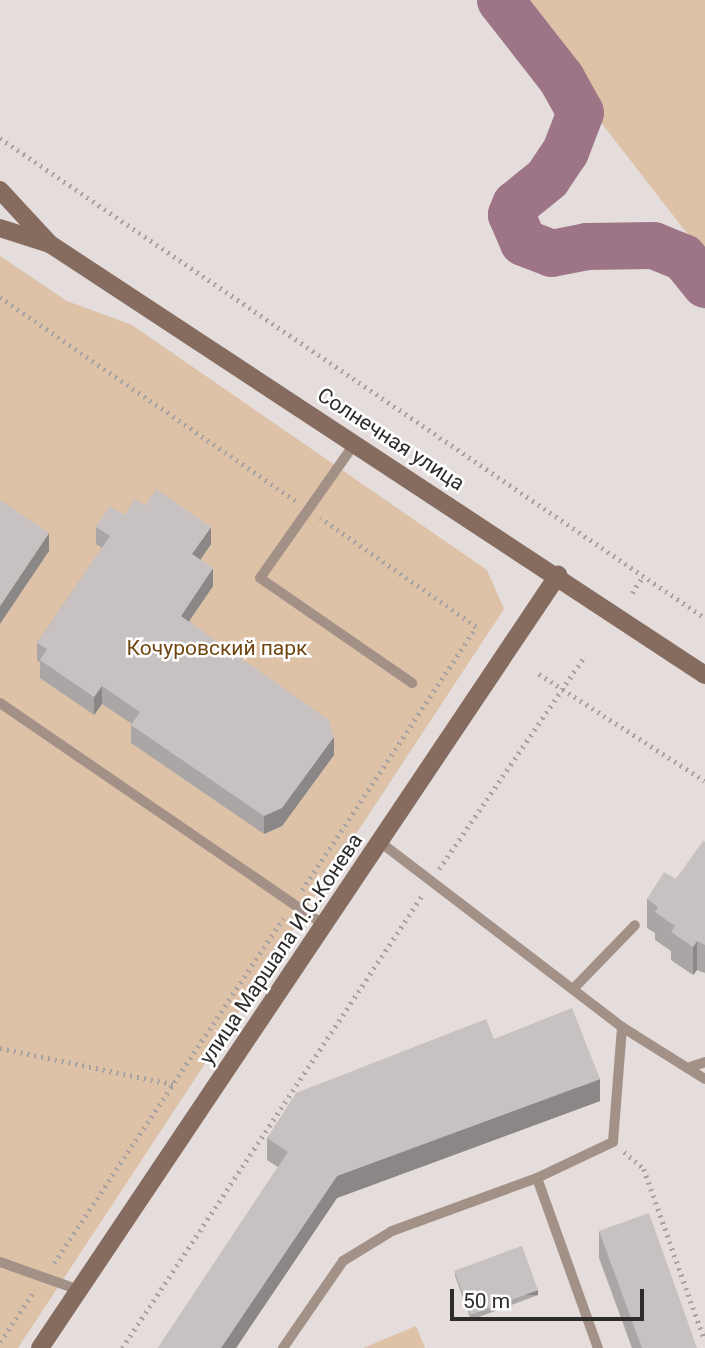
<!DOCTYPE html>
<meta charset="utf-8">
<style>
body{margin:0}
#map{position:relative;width:705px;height:1348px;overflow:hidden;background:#e4dddc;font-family:Roboto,sans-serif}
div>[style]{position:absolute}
.green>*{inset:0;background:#dec2a8}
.river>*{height:47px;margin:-23.5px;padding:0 23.5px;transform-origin:23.5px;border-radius:23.5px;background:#9e7587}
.path>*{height:4.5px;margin-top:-2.25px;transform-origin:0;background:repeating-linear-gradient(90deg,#a8a2a1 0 2px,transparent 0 7px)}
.lane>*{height:10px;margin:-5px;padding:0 5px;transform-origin:5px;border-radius:5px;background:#a39188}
.secondary>*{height:18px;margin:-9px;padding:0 9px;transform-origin:9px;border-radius:9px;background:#856c5f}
.wall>*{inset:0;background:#aba6a6}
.shaded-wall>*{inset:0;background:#8b8787;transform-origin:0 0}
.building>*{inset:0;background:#c7c1c1;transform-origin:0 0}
span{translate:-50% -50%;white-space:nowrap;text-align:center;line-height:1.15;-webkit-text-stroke:5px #fff;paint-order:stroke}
.street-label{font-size:21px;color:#2e2c2b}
.park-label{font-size:21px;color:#704612}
.scale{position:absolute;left:450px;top:1289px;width:194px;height:32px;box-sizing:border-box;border:4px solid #2e2c2b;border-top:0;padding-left:9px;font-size:21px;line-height:24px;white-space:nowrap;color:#2e2c2b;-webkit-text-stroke:5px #fff;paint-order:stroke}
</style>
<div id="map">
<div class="green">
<div style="clip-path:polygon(506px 0,705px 0,705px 255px,703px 254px)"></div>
<div style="clip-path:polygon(0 256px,67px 301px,132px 325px,487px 570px,504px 609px,18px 1348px,0 1348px)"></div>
<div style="clip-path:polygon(416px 1326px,425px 1348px,363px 1348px)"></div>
</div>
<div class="river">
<div style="left:500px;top:0;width:99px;rotate:52deg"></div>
<div style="left:561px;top:78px;width:39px;rotate:61deg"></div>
<div style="left:580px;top:112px;width:42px;rotate:111deg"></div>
<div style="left:565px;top:151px;width:32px;rotate:124deg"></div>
<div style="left:547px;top:178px;width:41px;rotate:140.9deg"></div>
<div style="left:515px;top:204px;width:11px;rotate:112deg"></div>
<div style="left:511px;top:214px;width:30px;rotate:67deg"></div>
<div style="left:523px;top:242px;width:30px;rotate:21deg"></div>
<div style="left:551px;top:253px;width:36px;rotate:-11deg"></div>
<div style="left:586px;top:246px;width:67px;rotate:-0.9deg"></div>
<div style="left:653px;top:245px;width:32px;rotate:22deg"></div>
<div style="left:683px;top:257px;width:35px;rotate:51deg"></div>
</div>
<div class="path">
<div style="left:0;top:138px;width:853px;rotate:34.25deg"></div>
<div style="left:0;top:297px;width:359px;rotate:34.6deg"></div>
<div style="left:632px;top:593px;width:20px;rotate:-57deg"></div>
<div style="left:539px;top:674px;width:197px;rotate:32.8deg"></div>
<div style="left:439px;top:869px;width:257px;rotate:-55.6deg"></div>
<div style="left:302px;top:890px;width:315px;rotate:-56.5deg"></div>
<div style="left:476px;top:627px;width:190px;rotate:-145.1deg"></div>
<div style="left:0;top:1048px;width:177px;rotate:11.8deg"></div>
<div style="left:624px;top:1152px;width:26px;rotate:40deg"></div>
<div style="left:644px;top:1169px;width:182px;rotate:70.5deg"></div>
<div style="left:54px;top:1263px;width:414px;rotate:-56.4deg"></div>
<div style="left:0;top:1342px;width:63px;rotate:-56.1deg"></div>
<div style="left:122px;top:1348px;width:545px;rotate:-56.46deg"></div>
</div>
<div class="lane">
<div style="left:355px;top:443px;width:165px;rotate:125.1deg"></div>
<div style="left:260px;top:578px;width:185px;rotate:34.6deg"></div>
<div style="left:0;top:703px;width:393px;rotate:34.4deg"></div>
<div style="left:380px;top:842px;width:305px;rotate:37.4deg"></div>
<div style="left:622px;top:1027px;width:98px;rotate:32.1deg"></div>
<div style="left:575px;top:987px;width:86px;rotate:-45.9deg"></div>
<div style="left:690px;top:1067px;width:16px;rotate:-18deg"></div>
<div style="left:537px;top:1178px;width:181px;rotate:70.3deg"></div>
<div style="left:0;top:1262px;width:84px;rotate:19.5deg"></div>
<div style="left:283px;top:1348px;width:106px;rotate:-55.4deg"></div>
<div style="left:343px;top:1261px;width:57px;rotate:-31.5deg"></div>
<div style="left:392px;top:1231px;width:154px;rotate:-20.1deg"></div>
<div style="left:537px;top:1178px;width:84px;rotate:-25.3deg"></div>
<div style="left:613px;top:1142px;width:115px;rotate:-85.5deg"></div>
</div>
<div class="secondary">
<div style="left:0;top:190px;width:74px;rotate:47.2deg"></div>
<div style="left:0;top:228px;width:52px;rotate:17.7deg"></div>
<div style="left:50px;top:244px;width:784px;rotate:33.35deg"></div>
<div style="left:40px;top:1348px;width:931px;rotate:-56.17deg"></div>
</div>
<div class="wall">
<div style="clip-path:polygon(124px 515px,211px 544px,200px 560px,213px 586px,189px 621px,334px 755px,282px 826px,264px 834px,131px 743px,131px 725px,132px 724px,102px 704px,94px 715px,40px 678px,40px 662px,37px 661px,37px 643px,102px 548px,96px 544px,96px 527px)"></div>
<div style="clip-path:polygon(705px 842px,705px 973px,697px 970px,693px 975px,671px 960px,671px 951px,655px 940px,655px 933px,647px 928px,647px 899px,676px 879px)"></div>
<div style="clip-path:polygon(494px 1039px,600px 1101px,337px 1198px,236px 1348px,158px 1348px,278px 1167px,267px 1160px,267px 1138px)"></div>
<div style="clip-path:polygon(599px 1231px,697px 1348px,632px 1348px,599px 1258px)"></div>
<div style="clip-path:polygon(455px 1271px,538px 1295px,471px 1320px,455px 1276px)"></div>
</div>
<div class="shaded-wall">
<div style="clip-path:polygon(211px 527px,211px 544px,192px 572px,192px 554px)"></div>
<div style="clip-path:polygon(49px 533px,49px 551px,0 624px,0 606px)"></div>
<div style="clip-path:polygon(213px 568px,213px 586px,181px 633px,181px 616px)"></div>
<div style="clip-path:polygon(102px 686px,102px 704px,94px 715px,94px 697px)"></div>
<div style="clip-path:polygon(334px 737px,334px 755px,282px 826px,264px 834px,264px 816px)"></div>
<div style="clip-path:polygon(697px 941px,697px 970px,693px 975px,693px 947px)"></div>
<div style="clip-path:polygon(600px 1079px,600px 1101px,337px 1198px,236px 1348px,221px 1348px,337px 1176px)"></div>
<div style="left:538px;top:1290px;width:5px;height:72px;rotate:90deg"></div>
</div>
<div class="building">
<div style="clip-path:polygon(156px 489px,211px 527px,192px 554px,213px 568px,181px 616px,329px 720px,334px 737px,282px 808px,264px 816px,131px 725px,140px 712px,102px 686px,94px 697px,40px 660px,47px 649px,37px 643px,110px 536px,96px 527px,110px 506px,124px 515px,135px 499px,145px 506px)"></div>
<div style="clip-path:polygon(0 500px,49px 533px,0 606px)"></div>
<div style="clip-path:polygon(703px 841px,705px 842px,705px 945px,697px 941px,693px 947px,671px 932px,675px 926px,655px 912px,658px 907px,647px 899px,664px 872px,676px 879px)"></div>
<div style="clip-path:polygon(572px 1008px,600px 1079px,337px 1176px,221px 1348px,158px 1348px,288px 1152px,267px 1138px,296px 1093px,486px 1019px,494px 1039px)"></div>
<div style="clip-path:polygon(649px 1213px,697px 1348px,642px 1348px,599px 1231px)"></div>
<div style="left:522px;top:1246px;width:47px;height:72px;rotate:70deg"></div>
</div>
<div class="street-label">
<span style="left:391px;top:439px;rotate:33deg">Солнечная улица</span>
<span style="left:281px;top:949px;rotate:-56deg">улица Маршала И.С.Конева</span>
</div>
<div class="park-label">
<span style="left:217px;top:648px">Кочуровский парк</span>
</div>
<div class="scale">50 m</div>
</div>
